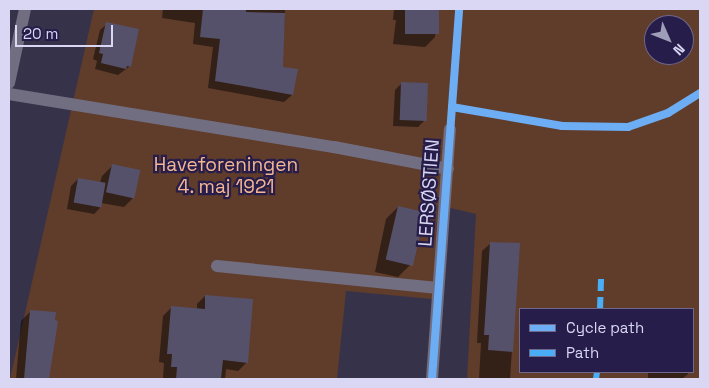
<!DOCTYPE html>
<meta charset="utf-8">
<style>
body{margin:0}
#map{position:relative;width:709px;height:388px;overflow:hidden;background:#36324a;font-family:"Space Grotesk",sans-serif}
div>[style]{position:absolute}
.green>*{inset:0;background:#603c2a}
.shadow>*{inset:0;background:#0007}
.building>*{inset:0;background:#56516a;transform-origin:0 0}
.lane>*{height:12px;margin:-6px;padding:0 6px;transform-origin:6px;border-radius:6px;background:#716e81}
.quiet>*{height:6px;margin-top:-3px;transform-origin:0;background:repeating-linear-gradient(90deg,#49aef6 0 12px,transparent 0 18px)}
.cycleway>*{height:8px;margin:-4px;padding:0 4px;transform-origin:4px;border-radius:4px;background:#6dadf4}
span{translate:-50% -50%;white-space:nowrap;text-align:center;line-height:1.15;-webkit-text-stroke:4.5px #261d4a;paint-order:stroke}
.park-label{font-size:19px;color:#f4b593}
.street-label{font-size:19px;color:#d9d7f4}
.frame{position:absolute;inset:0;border:10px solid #d9d7f4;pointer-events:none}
.legend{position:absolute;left:519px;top:308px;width:175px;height:65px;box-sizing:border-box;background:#261d4a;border:1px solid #6e678e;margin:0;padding:6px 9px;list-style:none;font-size:15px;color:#d9d7f4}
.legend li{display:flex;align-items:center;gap:10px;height:25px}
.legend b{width:25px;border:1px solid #6e678e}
.north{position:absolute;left:644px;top:15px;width:50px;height:50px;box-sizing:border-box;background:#261d4a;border:1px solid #6e678e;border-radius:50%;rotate:134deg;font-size:14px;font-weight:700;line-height:20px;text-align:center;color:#d9d7f4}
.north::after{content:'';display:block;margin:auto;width:18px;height:22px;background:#a09db8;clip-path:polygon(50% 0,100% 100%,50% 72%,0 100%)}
.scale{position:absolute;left:15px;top:25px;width:98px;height:22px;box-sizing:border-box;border:2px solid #d9d7f4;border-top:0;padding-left:6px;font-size:15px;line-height:18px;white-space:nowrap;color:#d9d7f4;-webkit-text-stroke:4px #261d4a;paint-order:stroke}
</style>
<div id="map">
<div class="green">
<div style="clip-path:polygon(evenodd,94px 9px,700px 9px,700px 379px,467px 379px,476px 214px,438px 205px,432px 299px,346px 291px,337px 379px,10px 379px,94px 9px,654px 25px,684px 25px,684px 55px,654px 55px,654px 25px,94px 9px,520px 309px,693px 309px,693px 372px,520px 372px,520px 309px)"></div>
</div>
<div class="shadow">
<div style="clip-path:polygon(163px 9px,285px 9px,282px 68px,292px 95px,284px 102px,208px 88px,213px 47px,193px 44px,195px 23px,162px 18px)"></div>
<div style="clip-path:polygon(394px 9px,438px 9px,435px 37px,425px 47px,393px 44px,396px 20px,393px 20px)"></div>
<div style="clip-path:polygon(107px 24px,130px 66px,118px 75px,95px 69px,97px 61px,93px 59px,100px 30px)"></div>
<div style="clip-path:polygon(402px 83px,424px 121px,418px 127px,393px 126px,395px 90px)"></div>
<div style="clip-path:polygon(113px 165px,135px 196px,124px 207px,101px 203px,100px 208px,94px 214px,67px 209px,71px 186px,78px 179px,100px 183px,102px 176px)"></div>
<div style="clip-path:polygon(398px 207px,410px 265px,398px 277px,375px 272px,386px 219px)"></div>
<div style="clip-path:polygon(491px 243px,519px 244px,510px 379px,479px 379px,481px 343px,477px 343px,482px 251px)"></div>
<div style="clip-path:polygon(205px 296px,247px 362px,238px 371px,226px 369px,225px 379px,163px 379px,164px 363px,159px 362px,163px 316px,171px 308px,197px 309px,197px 304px)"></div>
<div style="clip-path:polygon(31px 311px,57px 322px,47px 379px,16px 379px,21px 321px)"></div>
<div style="clip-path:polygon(648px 372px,688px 372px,688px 374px,682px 379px,648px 379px)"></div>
</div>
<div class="building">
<div style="clip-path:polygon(203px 9px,246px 9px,246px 12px,285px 13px,283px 67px,298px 69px,293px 95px,215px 81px,220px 39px,200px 37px)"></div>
<div style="left:405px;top:9px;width:34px;height:25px"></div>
<div style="clip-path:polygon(106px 22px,139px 29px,131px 67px,127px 66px,126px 69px,101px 63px,103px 54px,99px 53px)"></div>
<div style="left:401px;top:82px;width:27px;height:38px;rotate:2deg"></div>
<div style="left:112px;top:164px;width:29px;height:29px;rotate:12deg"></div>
<div style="left:78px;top:178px;width:28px;height:25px;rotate:10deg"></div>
<div style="left:398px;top:206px;width:28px;height:55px;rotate:13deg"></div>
<div style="clip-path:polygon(490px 242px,520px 243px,513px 352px,488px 350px,489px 335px,484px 335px)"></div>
<div style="clip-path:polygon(205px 295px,253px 299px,248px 363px,223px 360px,221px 379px,176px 379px,177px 367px,171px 367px,172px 354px,167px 354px,171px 306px,205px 309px)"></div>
<div style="clip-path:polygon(30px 310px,56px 312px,55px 320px,58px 321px,49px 379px,24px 379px)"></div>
</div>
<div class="lane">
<div style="left:9px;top:83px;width:76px;rotate:-77.8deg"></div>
<div style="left:9px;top:94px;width:329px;rotate:9.3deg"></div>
<div style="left:334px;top:147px;width:116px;rotate:10.9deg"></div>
<div style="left:217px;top:266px;width:222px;rotate:5.7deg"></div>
<div style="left:432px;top:379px;width:250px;rotate:-85.9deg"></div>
</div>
<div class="quiet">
<div style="left:600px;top:309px;width:30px;rotate:-88deg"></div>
<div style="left:596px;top:379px;width:7px;rotate:-82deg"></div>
</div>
<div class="cycleway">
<div style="left:452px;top:107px;width:112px;rotate:9.8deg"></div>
<div style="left:562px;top:126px;width:66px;rotate:0.9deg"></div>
<div style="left:628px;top:127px;width:42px;rotate:-19.3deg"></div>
<div style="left:668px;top:113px;width:38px;rotate:-32deg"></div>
<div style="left:432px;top:379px;width:371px;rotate:-85.8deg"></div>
</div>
<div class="park-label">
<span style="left:226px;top:176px">Haveforeningen<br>4. maj 1921</span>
</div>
<div class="street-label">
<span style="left:429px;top:193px;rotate:-86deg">LERSØSTIEN</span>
</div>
<div class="frame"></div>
<ul class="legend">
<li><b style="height:6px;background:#6dadf4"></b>Cycle path</li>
<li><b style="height:6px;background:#49aef6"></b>Path</li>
</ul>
<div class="north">N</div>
<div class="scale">20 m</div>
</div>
